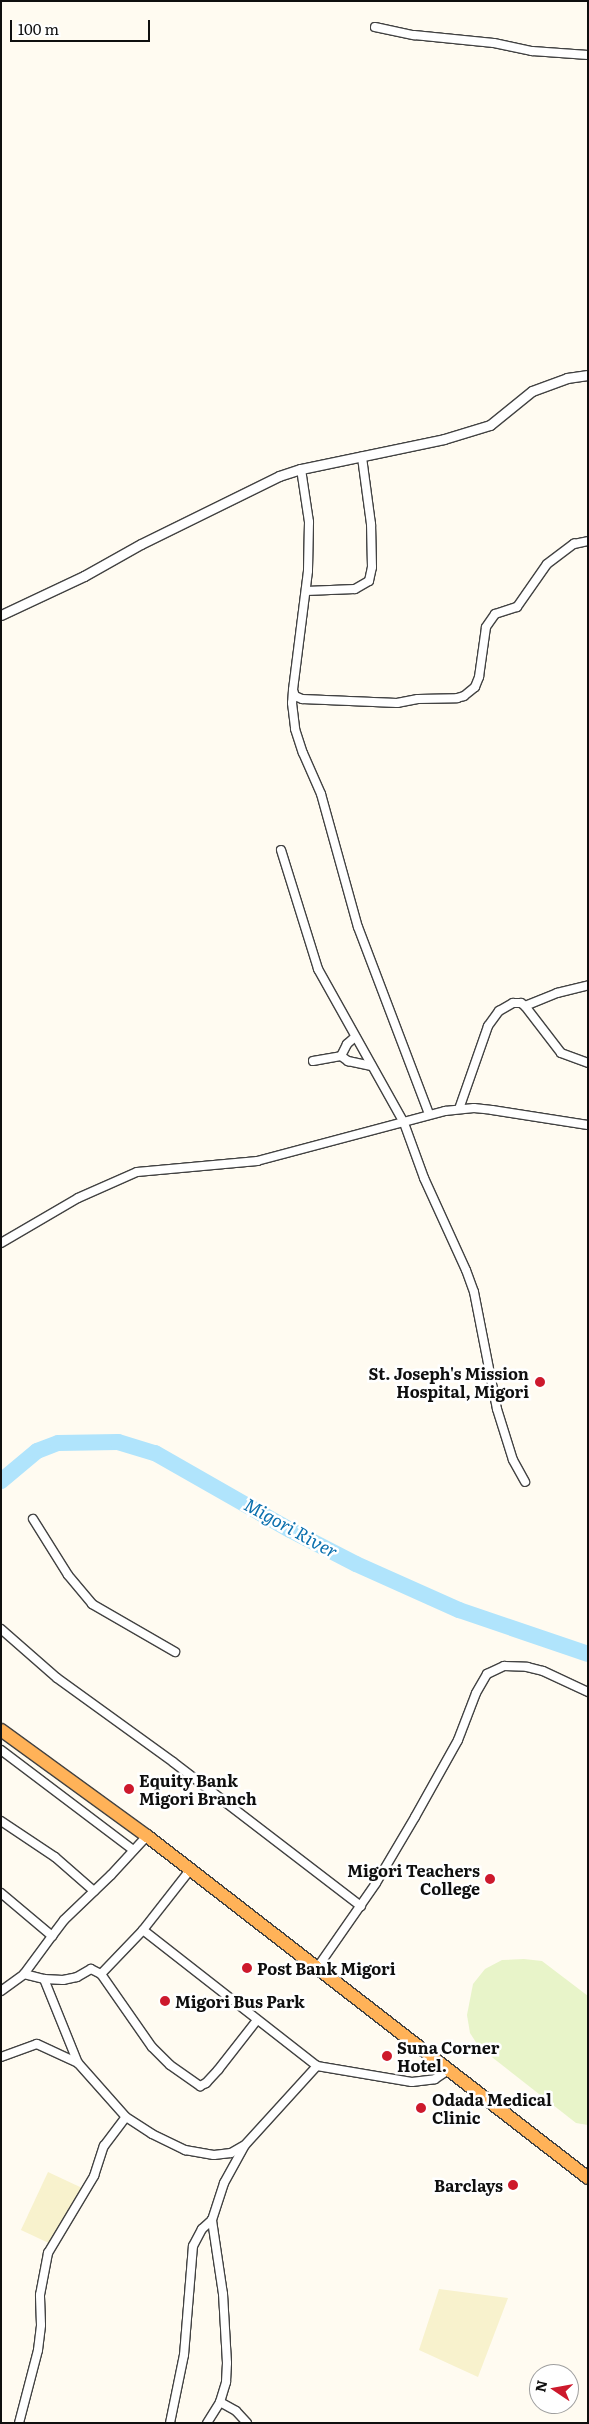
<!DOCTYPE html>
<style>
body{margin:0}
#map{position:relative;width:589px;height:2424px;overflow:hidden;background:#fffbf1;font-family:Literata,serif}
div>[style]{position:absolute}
.farmland>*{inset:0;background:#f8f2cd;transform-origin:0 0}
.pitch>*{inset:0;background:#e8f4c9}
.river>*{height:16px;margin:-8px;padding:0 8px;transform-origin:8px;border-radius:8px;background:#b0e4fc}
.roads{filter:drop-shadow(1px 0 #424242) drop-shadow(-1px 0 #424242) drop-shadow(0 1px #424242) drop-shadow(0 -1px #424242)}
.minor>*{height:8px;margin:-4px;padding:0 4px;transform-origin:4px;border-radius:4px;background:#fff}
.tertiary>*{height:9px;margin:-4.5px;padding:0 4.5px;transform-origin:4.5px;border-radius:4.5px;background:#fff}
.trunk>*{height:12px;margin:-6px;padding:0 6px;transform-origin:6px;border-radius:6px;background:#ffb258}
.dots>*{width:14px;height:14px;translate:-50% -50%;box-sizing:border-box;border:2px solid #fff;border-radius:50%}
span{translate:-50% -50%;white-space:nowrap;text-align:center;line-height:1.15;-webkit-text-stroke:5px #fff;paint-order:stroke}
.poi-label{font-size:16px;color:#0f0f0f;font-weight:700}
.right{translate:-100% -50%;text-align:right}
.left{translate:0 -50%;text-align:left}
.water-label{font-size:18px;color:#0b70ae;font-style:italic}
.frame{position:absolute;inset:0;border:2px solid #0f0f0f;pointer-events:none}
.north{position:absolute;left:529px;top:2364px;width:50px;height:50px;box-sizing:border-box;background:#fff;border:1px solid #9f9f9f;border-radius:50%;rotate:282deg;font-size:14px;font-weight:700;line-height:20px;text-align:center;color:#0f0f0f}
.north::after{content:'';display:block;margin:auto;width:18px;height:22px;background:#cd192c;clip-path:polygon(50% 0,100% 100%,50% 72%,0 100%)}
.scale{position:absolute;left:10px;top:20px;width:140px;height:22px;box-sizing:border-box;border:2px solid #0f0f0f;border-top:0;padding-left:6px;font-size:15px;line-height:18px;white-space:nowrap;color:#0f0f0f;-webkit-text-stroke:4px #fff;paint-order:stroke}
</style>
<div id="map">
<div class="farmland">
<div style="left:48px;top:2172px;width:40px;height:64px;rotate:25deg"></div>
<div style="clip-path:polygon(439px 2289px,508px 2298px,478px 2377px,419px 2350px)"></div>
</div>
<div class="pitch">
<div style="clip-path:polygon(524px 1959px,542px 1961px,588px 1996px,588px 2125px,576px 2123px,479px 2047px,470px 2033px,467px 2015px,473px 1984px,485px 1969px,502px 1960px)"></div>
</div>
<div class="river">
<div style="left:1px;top:1481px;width:47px;rotate:-39.8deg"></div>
<div style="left:37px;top:1451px;width:22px;rotate:-21deg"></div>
<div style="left:58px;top:1443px;width:60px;rotate:-1deg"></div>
<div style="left:118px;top:1442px;width:39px;rotate:17deg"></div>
<div style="left:155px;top:1453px;width:155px;rotate:29.7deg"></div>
<div style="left:290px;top:1530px;width:74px;rotate:27.3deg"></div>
<div style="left:356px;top:1564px;width:113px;rotate:24.1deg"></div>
<div style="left:459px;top:1610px;width:136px;rotate:18.8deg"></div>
</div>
<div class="roads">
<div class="minor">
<div style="left:375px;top:27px;width:40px;rotate:12deg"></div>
<div style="left:414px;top:35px;width:80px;rotate:5.7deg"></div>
<div style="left:494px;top:43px;width:39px;rotate:12deg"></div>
<div style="left:532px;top:51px;width:56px;rotate:4.1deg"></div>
<div style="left:301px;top:469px;width:54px;rotate:81.4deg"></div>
<div style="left:309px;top:522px;width:49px;rotate:91.2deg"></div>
<div style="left:308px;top:571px;width:120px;rotate:97.2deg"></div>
<div style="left:293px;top:690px;width:6px;rotate:72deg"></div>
<div style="left:295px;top:696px;width:8px;rotate:23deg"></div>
<div style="left:302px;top:699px;width:95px;rotate:2.4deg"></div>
<div style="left:397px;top:703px;width:21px;rotate:-11deg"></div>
<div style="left:418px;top:699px;width:39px;rotate:-1deg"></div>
<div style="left:457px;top:698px;width:7px;rotate:-16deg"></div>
<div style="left:464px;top:696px;width:14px;rotate:-39deg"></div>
<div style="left:475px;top:687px;width:11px;rotate:-68deg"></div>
<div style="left:479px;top:677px;width:50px;rotate:-82deg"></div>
<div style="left:486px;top:627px;width:16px;rotate:-55deg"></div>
<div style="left:495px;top:614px;width:23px;rotate:-18deg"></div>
<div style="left:517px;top:607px;width:52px;rotate:-55.1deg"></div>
<div style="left:547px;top:564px;width:34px;rotate:-37deg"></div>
<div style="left:574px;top:544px;width:14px;rotate:-12deg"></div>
<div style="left:306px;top:591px;width:49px;rotate:-2.3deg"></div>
<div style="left:355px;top:589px;width:16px;rotate:-30deg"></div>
<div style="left:369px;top:581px;width:14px;rotate:-78deg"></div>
<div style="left:372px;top:567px;width:43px;rotate:-91.3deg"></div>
<div style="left:371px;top:524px;width:68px;rotate:-97.7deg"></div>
<div style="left:293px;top:690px;width:13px;rotate:94deg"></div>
<div style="left:292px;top:703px;width:26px;rotate:83deg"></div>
<div style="left:295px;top:729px;width:25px;rotate:72deg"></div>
<div style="left:303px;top:753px;width:45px;rotate:66.3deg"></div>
<div style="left:321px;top:794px;width:138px;rotate:74.5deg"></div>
<div style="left:358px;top:927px;width:200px;rotate:69.2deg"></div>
<div style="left:281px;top:850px;width:125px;rotate:72.7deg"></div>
<div style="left:318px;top:969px;width:176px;rotate:60.8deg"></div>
<div style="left:404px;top:1123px;width:59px;rotate:70deg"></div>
<div style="left:424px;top:1178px;width:101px;rotate:65.5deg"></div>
<div style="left:466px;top:1270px;width:23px;rotate:70deg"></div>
<div style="left:474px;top:1292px;width:119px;rotate:78.9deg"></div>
<div style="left:497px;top:1409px;width:53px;rotate:72.6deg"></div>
<div style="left:513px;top:1460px;width:25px;rotate:61deg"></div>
<div style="left:525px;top:1006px;width:35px;rotate:-22deg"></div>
<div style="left:557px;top:993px;width:32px;rotate:-14deg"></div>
<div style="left:341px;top:1056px;width:13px;rotate:-63deg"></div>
<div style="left:347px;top:1044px;width:11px;rotate:-41deg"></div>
<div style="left:313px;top:1061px;width:28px;rotate:-10deg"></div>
<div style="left:341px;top:1056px;width:9px;rotate:36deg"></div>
<div style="left:348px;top:1061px;width:24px;rotate:12deg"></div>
<div style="left:459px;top:1109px;width:88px;rotate:-70.7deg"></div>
<div style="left:488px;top:1026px;width:19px;rotate:-54deg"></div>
<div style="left:499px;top:1011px;width:16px;rotate:-30deg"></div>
<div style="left:513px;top:1003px;width:8px"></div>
<div style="left:521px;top:1003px;width:5px;rotate:37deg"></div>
<div style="left:525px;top:1006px;width:59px;rotate:52.5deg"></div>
<div style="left:561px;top:1053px;width:29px;rotate:20deg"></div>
<div style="left:1px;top:1243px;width:89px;rotate:-30.3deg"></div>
<div style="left:78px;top:1198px;width:64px;rotate:-23.8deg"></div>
<div style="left:137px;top:1172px;width:121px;rotate:-5.2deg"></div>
<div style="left:257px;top:1161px;width:195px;rotate:-14.9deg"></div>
<div style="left:445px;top:1111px;width:29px;rotate:-6deg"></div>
<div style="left:474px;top:1108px;width:18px;rotate:6deg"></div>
<div style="left:492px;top:1110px;width:97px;rotate:8.9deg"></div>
<div style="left:33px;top:1519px;width:66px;rotate:58deg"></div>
<div style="left:68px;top:1575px;width:38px;rotate:50deg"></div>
<div style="left:92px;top:1604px;width:96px;rotate:30deg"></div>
<div style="left:1px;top:1629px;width:74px;rotate:41.2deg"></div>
<div style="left:57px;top:1678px;width:143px;rotate:35.9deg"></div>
<div style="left:173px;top:1762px;width:237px;rotate:37.5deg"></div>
<div style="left:1px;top:1750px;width:166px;rotate:37.1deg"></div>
<div style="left:1px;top:1821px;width:65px;rotate:33.7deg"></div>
<div style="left:55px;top:1857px;width:52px;rotate:41.1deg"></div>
<div style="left:1px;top:1893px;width:67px;rotate:40.1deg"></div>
<div style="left:52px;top:1936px;width:47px;rotate:126.4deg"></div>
<div style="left:143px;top:1930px;width:221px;rotate:38deg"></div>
<div style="left:52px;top:1936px;width:20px;rotate:-53deg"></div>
<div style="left:64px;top:1920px;width:65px;rotate:-43.8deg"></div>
<div style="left:111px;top:1875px;width:53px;rotate:-47.3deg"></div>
<div style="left:317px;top:1968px;width:103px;rotate:-55.2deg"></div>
<div style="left:376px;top:1883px;width:77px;rotate:-59.4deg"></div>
<div style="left:415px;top:1817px;width:88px;rotate:-60.8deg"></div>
<div style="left:458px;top:1740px;width:50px;rotate:-69deg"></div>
<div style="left:476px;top:1693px;width:22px;rotate:-60deg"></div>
<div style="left:487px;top:1674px;width:19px;rotate:-25deg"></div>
<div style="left:504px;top:1666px;width:23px;rotate:2deg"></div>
<div style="left:527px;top:1667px;width:16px;rotate:14deg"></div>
<div style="left:543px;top:1671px;width:50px;rotate:25deg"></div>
<div style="left:101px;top:1974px;width:89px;rotate:55.1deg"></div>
<div style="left:152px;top:2047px;width:25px;rotate:45deg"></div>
<div style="left:170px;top:2065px;width:37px;rotate:35deg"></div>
<div style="left:200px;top:2086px;width:7px;rotate:-27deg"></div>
<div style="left:206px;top:2083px;width:18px;rotate:-47deg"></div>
<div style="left:218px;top:2070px;width:63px;rotate:-52deg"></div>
<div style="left:44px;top:1979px;width:91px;rotate:68deg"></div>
<div style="left:78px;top:2063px;width:72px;rotate:48.4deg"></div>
<div style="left:126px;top:2117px;width:31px;rotate:33deg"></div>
<div style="left:152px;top:2134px;width:37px;rotate:26deg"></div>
<div style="left:185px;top:2150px;width:29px;rotate:10deg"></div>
<div style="left:214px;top:2155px;width:17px;rotate:-7deg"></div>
<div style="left:231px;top:2153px;width:14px;rotate:-30deg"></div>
<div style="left:1px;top:1991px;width:29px;rotate:-36deg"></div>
<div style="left:24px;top:1974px;width:21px;rotate:14deg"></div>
<div style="left:44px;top:1979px;width:19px;rotate:3deg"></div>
<div style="left:63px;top:1980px;width:14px;rotate:-12deg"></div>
<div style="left:77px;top:1977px;width:16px;rotate:-30deg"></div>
<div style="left:91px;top:1969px;width:11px;rotate:27deg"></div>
<div style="left:101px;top:1974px;width:61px;rotate:-46.3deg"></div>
<div style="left:143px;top:1930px;width:76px;rotate:-51.9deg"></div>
<div style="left:1px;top:2057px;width:38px;rotate:-20deg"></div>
<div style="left:37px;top:2044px;width:45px;rotate:24.9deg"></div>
<div style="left:220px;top:2402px;width:18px;rotate:29deg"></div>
<div style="left:236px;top:2411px;width:16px;rotate:47deg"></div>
<div style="left:19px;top:2423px;width:75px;rotate:-75.4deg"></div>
<div style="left:38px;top:2350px;width:25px;rotate:-83deg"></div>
<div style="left:41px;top:2325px;width:30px;rotate:-92deg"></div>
<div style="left:40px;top:2295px;width:43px;rotate:-79.2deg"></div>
<div style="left:48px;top:2253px;width:90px;rotate:-59.1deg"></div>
<div style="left:94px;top:2176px;width:32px;rotate:-72deg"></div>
<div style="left:104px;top:2146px;width:36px;rotate:-53deg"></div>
<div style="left:170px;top:2423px;width:69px;rotate:-78.4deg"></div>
<div style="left:184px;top:2355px;width:109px;rotate:-85.3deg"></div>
<div style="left:193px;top:2246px;width:19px;rotate:-62deg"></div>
<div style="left:202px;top:2229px;width:13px;rotate:-42deg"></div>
<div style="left:207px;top:2423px;width:25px;rotate:-58deg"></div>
<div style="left:220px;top:2402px;width:21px;rotate:-73deg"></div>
<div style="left:226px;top:2382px;width:19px;rotate:-87deg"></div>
<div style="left:227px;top:2363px;width:69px;rotate:-93.3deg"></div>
<div style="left:223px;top:2294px;width:75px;rotate:-98.5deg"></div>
<div style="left:212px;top:2220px;width:39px;rotate:-72deg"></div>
<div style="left:224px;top:2183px;width:43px;rotate:-61.1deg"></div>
<div style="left:245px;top:2145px;width:107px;rotate:-47.7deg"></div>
<div style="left:317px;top:2066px;width:96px;rotate:9.6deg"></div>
<div style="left:412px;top:2082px;width:23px;rotate:-7deg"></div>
<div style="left:435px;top:2079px;width:18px;rotate:-34deg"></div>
</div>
<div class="tertiary">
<div style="left:1px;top:615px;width:92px;rotate:-25.2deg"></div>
<div style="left:84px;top:576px;width:65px;rotate:-29.3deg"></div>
<div style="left:141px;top:544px;width:154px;rotate:-26.2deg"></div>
<div style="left:279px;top:476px;width:23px;rotate:-18deg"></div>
<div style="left:301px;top:469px;width:146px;rotate:-11.8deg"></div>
<div style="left:444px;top:439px;width:48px;rotate:-16.9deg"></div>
<div style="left:490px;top:425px;width:54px;rotate:-39deg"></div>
<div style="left:532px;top:391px;width:37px;rotate:-20deg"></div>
<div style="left:567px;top:378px;width:21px;rotate:-8deg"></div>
</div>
<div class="trunk">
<div style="left:1px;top:1730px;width:180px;rotate:36deg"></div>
<div style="left:147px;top:1836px;width:558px;rotate:37.79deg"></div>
</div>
</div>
<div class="dots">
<div style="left:540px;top:1382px;background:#cd192c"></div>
<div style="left:129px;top:1789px;background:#cd192c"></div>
<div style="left:490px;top:1879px;background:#cd192c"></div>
<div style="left:247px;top:1968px;background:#cd192c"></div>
<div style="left:165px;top:2001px;background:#cd192c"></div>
<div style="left:387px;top:2056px;background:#cd192c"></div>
<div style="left:421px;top:2108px;background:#cd192c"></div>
<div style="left:513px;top:2185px;background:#cd192c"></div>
</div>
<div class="poi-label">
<span class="right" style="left:529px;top:1382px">St. Joseph's Mission<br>Hospital, Migori</span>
<span class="left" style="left:139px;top:1789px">Equity Bank<br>Migori Branch</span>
<span class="right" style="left:480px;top:1879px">Migori Teachers<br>College</span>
<span class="left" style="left:257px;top:1968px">Post Bank Migori</span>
<span class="left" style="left:175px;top:2001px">Migori Bus Park</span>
<span class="left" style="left:397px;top:2056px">Suna Corner<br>Hotel.</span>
<span class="left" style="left:432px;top:2108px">Odada Medical<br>Clinic</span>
<span class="right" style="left:503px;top:2185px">Barclays</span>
</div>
<div class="water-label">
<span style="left:291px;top:1528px;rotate:29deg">Migori River</span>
</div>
<div class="frame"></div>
<div class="north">N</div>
<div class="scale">100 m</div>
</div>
